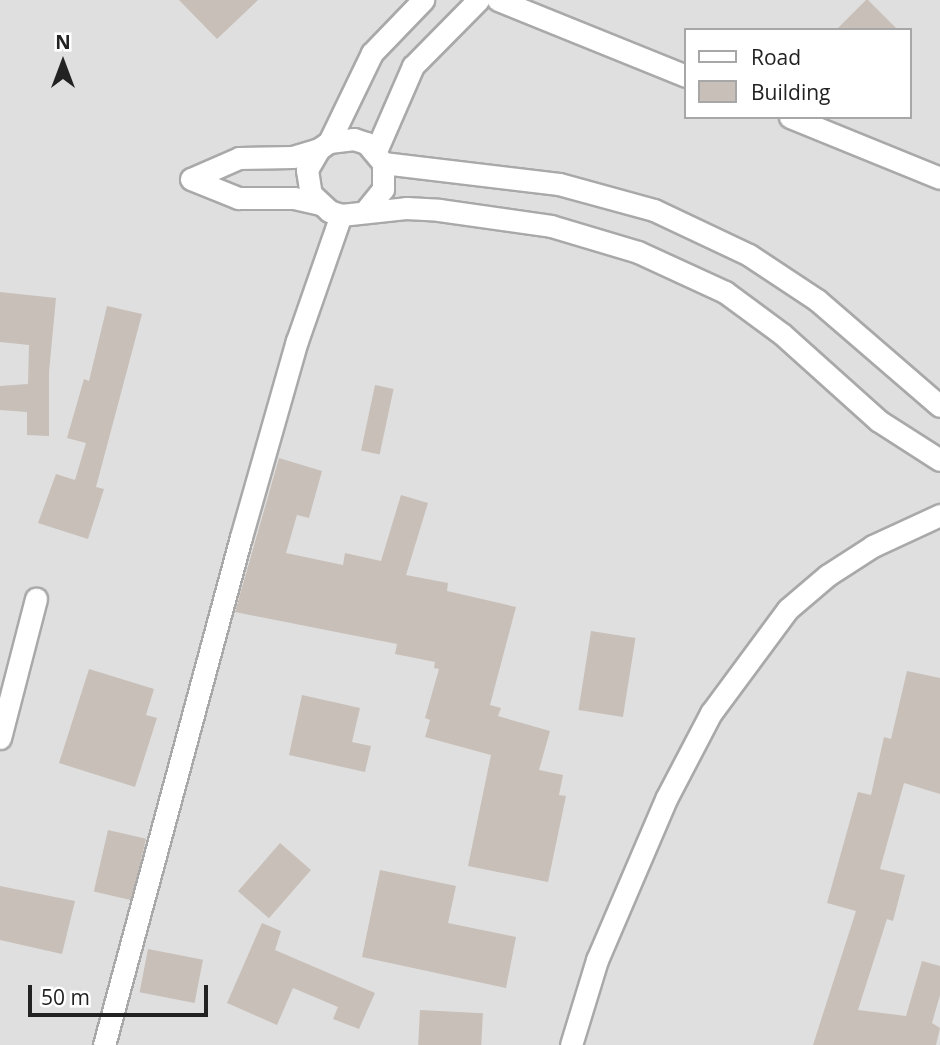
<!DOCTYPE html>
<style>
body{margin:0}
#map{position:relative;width:940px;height:1045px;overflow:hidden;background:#f2efe9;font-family:"Open Sans",sans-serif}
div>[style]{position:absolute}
.residential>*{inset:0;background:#e0dfdf}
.building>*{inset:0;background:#c7bfb8;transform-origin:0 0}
.roads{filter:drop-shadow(2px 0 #a9a9a9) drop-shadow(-2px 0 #a9a9a9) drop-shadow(0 2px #a9a9a9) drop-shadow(0 -2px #a9a9a9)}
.street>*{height:21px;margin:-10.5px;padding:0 10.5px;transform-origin:10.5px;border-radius:10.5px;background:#fff}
span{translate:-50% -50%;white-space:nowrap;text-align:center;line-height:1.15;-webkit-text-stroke:6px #fff;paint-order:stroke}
.legend{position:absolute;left:684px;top:28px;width:228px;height:91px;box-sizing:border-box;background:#fff;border:2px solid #a7a7a7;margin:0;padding:9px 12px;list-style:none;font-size:21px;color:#222}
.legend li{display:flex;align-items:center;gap:14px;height:35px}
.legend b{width:35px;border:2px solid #a7a7a7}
.north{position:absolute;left:28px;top:28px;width:70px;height:70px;-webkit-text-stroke:5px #fff;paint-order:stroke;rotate:0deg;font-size:19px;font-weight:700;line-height:28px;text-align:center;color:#222}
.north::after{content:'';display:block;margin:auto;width:24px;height:32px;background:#222;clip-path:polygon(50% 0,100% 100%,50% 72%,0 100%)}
.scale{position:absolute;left:28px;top:985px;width:180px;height:32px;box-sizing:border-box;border:4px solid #222;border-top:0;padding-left:9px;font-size:21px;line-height:24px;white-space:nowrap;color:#222;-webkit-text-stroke:5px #fff;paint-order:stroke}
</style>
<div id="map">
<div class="residential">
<div style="clip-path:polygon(evenodd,0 0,940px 0,940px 1045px,0 1045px,0 0,686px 30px,910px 30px,910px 117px,686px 117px,686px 30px)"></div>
</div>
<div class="building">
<div style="clip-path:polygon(179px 0,258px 0,217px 39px)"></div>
<div style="clip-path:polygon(868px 0,898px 30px,836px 30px,866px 0)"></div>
<div style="clip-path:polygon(0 292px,56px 298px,49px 372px,49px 436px,27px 435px,27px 412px,0 410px,0 386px,28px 384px,29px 345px,0 342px)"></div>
<div style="clip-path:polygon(107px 306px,142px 314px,96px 487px,104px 489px,88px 539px,38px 523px,56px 474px,75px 480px,86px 443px,67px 438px,84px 379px,89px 381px)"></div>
<div style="left:375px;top:385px;width:19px;height:67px;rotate:12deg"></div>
<div style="clip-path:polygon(279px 458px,322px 471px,309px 518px,297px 515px,286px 553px,343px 565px,345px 553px,381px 561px,401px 495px,428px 503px,406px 575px,448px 583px,447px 591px,516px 607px,490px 705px,501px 708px,498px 716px,550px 731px,539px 770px,563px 775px,559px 795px,566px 796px,548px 882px,468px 866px,491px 755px,425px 737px,430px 720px,425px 718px,439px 669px,434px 668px,435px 662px,395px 654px,397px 644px,235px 612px)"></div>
<div style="left:591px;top:631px;width:45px;height:80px;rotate:9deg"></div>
<div style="clip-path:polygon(89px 669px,154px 689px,146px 715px,157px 718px,135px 787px,59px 763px)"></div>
<div style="clip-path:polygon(907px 671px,940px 678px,940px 794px,904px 783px,880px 869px,905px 875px,893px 921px,887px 919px,858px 1010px,906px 1016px,922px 961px,940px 966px,940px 995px,932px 1023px,940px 1028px,936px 1045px,813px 1045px,856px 911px,827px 903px,858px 792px,871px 795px,884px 737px,891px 739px)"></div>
<div style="clip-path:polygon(302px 695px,360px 708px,352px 742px,371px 746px,365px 772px,289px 755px)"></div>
<div style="left:108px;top:830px;width:39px;height:63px;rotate:13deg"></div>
<div style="left:280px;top:843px;width:41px;height:64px;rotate:41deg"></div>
<div style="clip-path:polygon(380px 870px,456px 886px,448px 923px,516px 937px,506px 988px,362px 957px)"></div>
<div style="clip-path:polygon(0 886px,75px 901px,62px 954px,0 940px)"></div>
<div style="clip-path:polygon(262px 923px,281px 931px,275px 950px,375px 993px,359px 1029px,333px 1019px,338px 1007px,293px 988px,277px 1025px,227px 1003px)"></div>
<div style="left:148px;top:949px;width:56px;height:44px;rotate:11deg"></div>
<div style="left:420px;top:1010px;width:63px;height:35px;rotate:3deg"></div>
</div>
<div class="roads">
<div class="street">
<div style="left:498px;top:0;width:203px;rotate:22deg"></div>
<div style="left:790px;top:117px;width:162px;rotate:22.1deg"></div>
<div style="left:329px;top:142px;width:99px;rotate:-64.2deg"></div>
<div style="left:372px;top:53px;width:74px;rotate:-46.1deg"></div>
<div style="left:319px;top:149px;width:27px;rotate:163deg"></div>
<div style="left:293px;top:157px;width:54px;rotate:178.9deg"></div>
<div style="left:239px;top:158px;width:52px;rotate:156.4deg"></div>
<div style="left:191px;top:179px;width:51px;rotate:22deg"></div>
<div style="left:238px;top:198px;width:56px"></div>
<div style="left:294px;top:198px;width:26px;rotate:13deg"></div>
<div style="left:376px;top:151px;width:93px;rotate:-66.5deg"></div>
<div style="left:413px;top:66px;width:93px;rotate:-45.4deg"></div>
<div style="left:383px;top:163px;width:177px;rotate:6.8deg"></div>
<div style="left:559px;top:184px;width:98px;rotate:15.3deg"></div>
<div style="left:654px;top:210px;width:105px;rotate:25.3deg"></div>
<div style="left:749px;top:255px;width:82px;rotate:33.5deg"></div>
<div style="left:817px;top:300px;width:162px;rotate:40.8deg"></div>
<div style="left:366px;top:210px;width:27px;rotate:-51deg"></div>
<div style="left:383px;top:189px;width:26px;rotate:-90deg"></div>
<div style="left:383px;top:163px;width:26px;rotate:-130deg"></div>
<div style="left:366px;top:143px;width:13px;rotate:-162deg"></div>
<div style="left:354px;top:139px;width:25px;rotate:173deg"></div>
<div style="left:329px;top:142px;width:12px;rotate:145deg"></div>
<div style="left:319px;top:149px;width:24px;rotate:120deg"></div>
<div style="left:307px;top:170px;width:24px;rotate:81deg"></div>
<div style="left:311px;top:194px;width:25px;rotate:43deg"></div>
<div style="left:329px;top:211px;width:13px;rotate:18deg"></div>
<div style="left:341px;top:215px;width:65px;rotate:-6.1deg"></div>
<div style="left:406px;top:208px;width:33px;rotate:3deg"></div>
<div style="left:439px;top:210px;width:113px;rotate:8.1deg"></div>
<div style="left:551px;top:226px;width:91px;rotate:16.6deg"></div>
<div style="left:638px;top:252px;width:96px;rotate:24.7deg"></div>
<div style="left:725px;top:292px;width:71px;rotate:36.4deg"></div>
<div style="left:782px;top:334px;width:130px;rotate:41.9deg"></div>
<div style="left:879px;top:421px;width:72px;rotate:32.6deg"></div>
<div style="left:0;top:738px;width:144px;rotate:-75.5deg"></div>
<div style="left:104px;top:1045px;width:526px;rotate:-74.91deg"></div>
<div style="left:241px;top:537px;width:204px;rotate:-74.1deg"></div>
<div style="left:297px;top:341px;width:133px;rotate:-70.8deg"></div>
<div style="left:571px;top:1045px;width:89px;rotate:-73deg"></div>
<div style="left:597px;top:960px;width:177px;rotate:-66.8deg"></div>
<div style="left:667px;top:797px;width:95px;rotate:-62.4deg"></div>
<div style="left:711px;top:713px;width:129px;rotate:-53.5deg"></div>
<div style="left:788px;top:609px;width:52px;rotate:-40.4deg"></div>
<div style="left:828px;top:575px;width:54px;rotate:-32.8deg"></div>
<div style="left:873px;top:546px;width:74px;rotate:-24.8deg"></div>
</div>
</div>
<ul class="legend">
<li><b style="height:9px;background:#fff"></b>Road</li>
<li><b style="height:19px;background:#c7bfb8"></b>Building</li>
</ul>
<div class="north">N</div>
<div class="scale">50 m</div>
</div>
